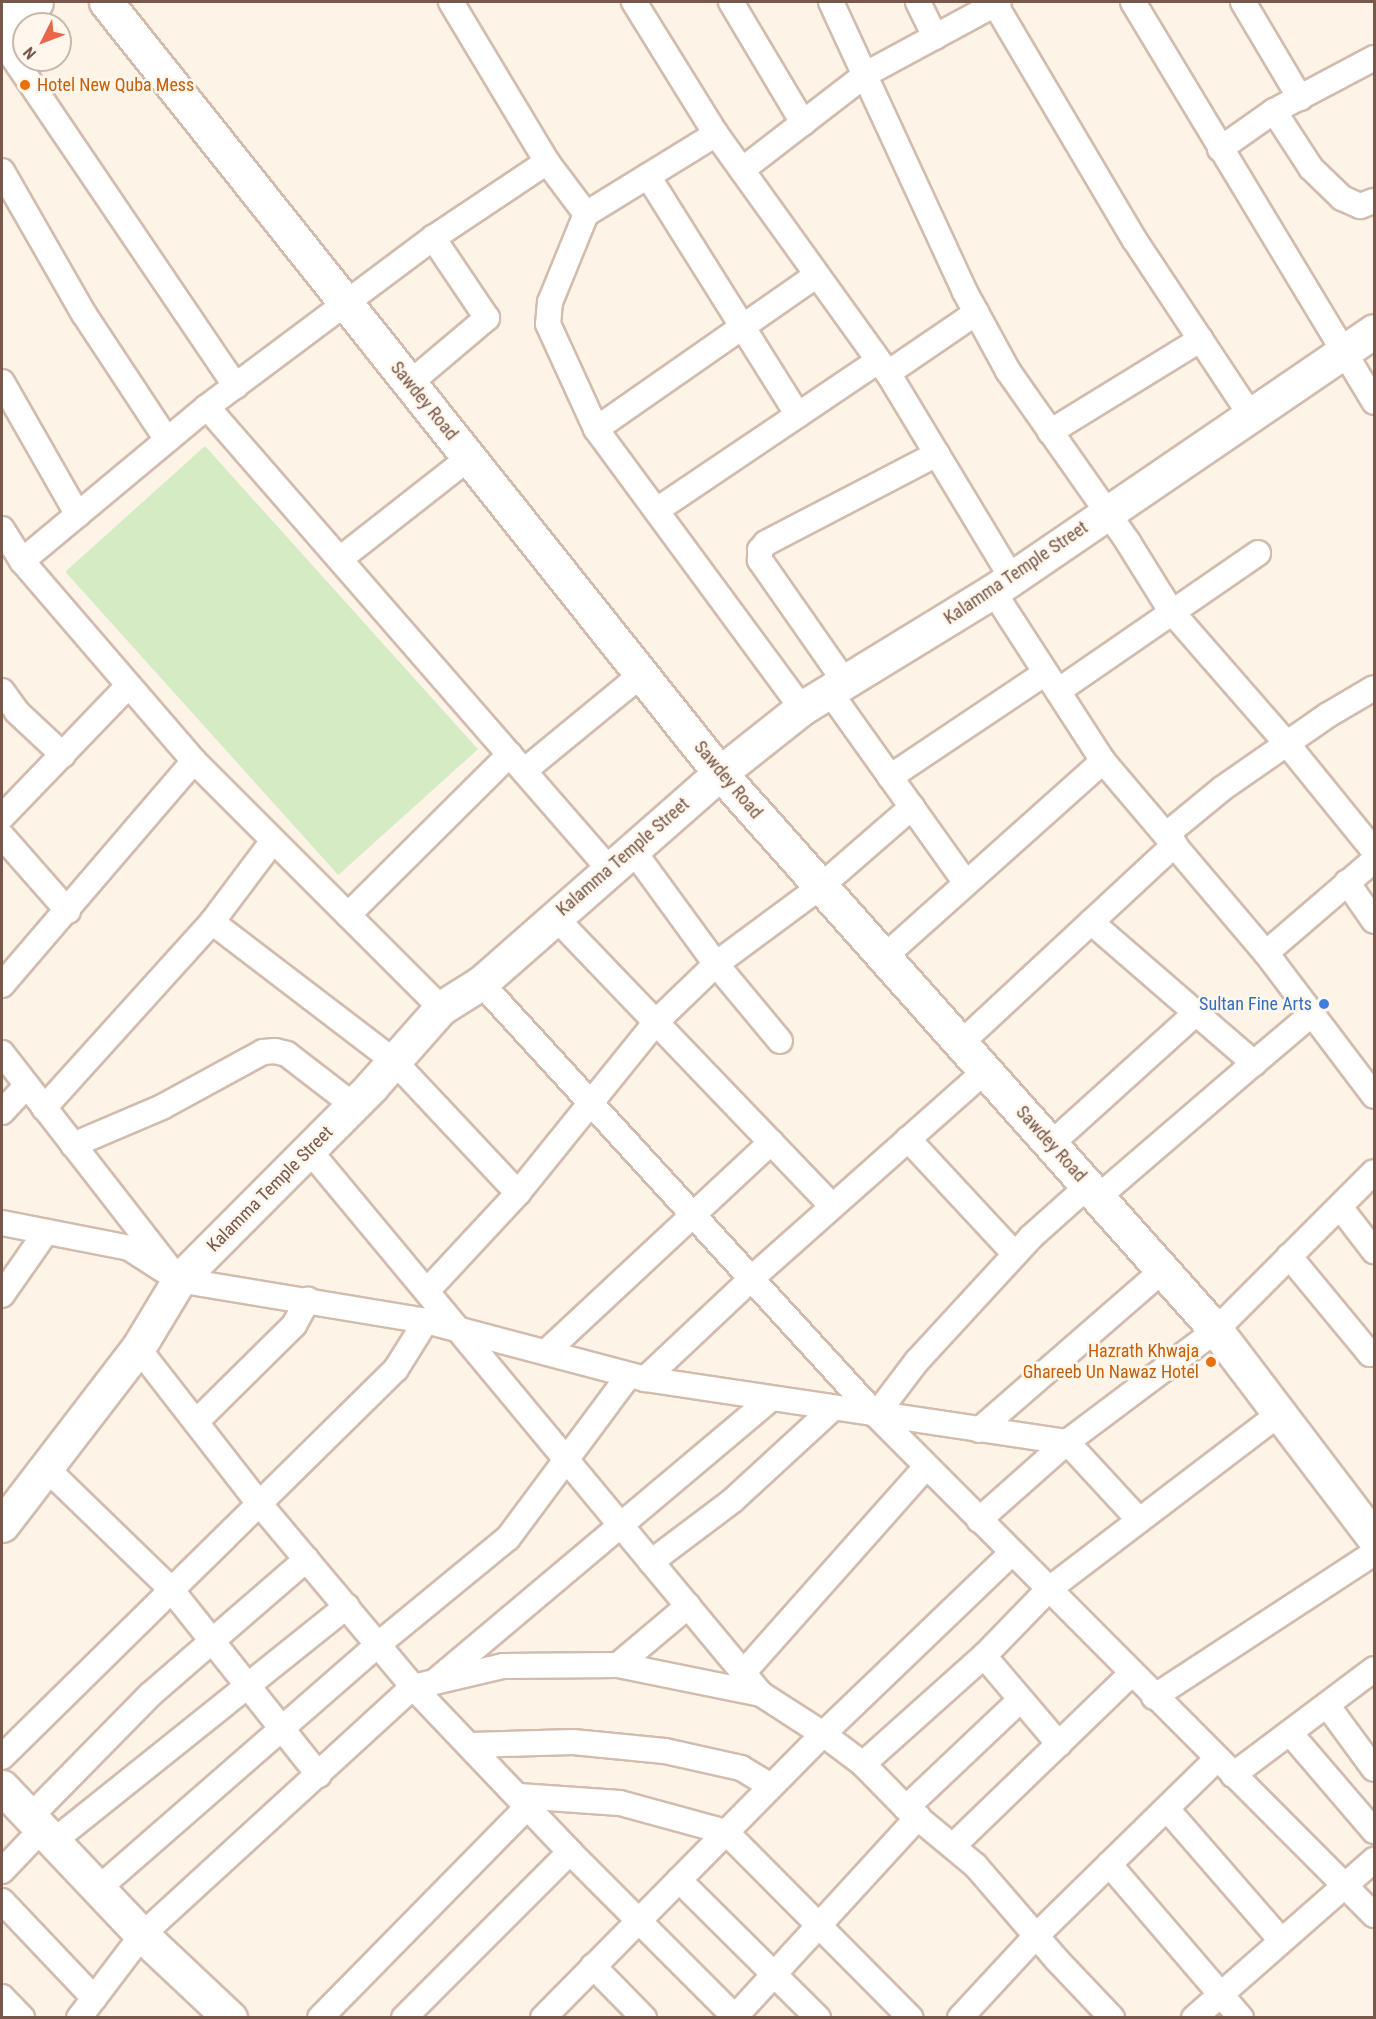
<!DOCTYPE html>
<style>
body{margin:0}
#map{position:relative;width:1376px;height:2019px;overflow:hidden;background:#fdf3e6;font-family:"Roboto Condensed",sans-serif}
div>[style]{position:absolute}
.green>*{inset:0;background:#d5ebc4;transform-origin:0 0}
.roads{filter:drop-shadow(2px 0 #d1bcae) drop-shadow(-2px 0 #d1bcae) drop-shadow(0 2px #d1bcae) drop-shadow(0 -2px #d1bcae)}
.street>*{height:24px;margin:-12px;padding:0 12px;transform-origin:12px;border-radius:12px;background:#fff}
.secondary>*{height:33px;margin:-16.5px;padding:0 16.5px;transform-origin:16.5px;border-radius:16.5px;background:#fff}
.dots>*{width:16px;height:16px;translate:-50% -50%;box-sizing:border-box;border:3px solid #fff7ed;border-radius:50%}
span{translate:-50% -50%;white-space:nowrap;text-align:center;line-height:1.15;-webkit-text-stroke:5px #fff7ed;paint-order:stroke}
.food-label{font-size:18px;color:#c56008}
.left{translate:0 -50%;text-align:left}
.right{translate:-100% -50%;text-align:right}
.street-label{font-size:18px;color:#77584a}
.shop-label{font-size:18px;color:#366cbe}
.frame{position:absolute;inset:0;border:3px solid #77584a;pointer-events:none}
.north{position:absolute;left:12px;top:12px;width:60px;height:60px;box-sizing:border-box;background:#fff7ed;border:2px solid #c9b7ac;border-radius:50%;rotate:228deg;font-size:16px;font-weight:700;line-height:24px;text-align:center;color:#77584a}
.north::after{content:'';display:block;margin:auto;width:21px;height:27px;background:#e96649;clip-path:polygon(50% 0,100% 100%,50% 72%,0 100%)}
</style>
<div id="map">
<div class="green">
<div style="left:205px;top:446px;width:408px;height:188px;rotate:48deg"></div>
</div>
<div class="roads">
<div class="street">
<div style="left:451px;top:2px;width:187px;rotate:59deg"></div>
<div style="left:547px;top:162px;width:65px;rotate:53.1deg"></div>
<div style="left:634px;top:2px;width:155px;rotate:58.2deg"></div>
<div style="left:716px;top:134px;width:294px;rotate:54.3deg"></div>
<div style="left:888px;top:373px;width:238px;rotate:58.9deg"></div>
<div style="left:731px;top:2px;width:141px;rotate:59.2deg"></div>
<div style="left:831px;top:2px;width:319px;rotate:65.2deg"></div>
<div style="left:965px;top:292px;width:90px;rotate:61.4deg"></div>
<div style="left:1008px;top:371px;width:209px;rotate:54.9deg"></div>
<div style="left:1128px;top:542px;width:81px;rotate:58.1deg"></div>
<div style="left:1171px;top:611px;width:178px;rotate:48.9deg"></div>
<div style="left:1288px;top:745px;width:136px;rotate:50.9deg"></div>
<div style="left:918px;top:2px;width:39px;rotate:64deg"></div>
<div style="left:1133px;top:2px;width:467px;rotate:58.9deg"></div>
<div style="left:1243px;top:2px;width:112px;rotate:59.3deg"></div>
<div style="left:995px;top:4px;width:273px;rotate:59.4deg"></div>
<div style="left:1134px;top:239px;width:209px;rotate:56.5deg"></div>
<div style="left:2px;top:41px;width:417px;rotate:55.9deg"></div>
<div style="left:1274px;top:111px;width:68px;rotate:57deg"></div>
<div style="left:1311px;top:168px;width:43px;rotate:44.1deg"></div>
<div style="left:1342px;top:198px;width:20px;rotate:24deg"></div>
<div style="left:1360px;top:206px;width:15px;rotate:-20deg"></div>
<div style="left:716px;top:134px;width:153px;rotate:148.4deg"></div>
<div style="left:586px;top:214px;width:95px;rotate:112.2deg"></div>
<div style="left:550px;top:302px;width:22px;rotate:95deg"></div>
<div style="left:548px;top:324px;width:115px;rotate:65.4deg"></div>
<div style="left:596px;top:429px;width:347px;rotate:53.6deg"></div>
<div style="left:1220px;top:149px;width:66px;rotate:-35.1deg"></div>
<div style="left:1274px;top:111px;width:113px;rotate:-27.9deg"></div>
<div style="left:742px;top:170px;width:157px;rotate:-37.7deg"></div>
<div style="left:866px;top:74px;width:151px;rotate:-28.4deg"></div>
<div style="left:2px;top:171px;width:165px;rotate:60.2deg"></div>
<div style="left:84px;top:314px;width:151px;rotate:56.6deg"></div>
<div style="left:648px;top:176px;width:282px;rotate:57.9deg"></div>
<div style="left:888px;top:373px;width:107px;rotate:-34.3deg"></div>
<div style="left:2px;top:382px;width:153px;rotate:60.3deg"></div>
<div style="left:410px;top:383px;width:101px;rotate:-40.2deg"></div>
<div style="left:487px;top:318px;width:97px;rotate:-124deg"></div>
<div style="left:207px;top:407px;width:612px;rotate:48.97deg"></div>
<div style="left:596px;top:429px;width:269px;rotate:-34.9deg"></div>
<div style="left:1050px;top:432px;width:177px;rotate:-31.6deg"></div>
<div style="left:657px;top:510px;width:267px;rotate:-34deg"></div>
<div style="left:2px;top:529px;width:38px;rotate:58deg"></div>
<div style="left:22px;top:561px;width:264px;rotate:49.3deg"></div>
<div style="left:194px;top:761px;width:349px;rotate:45deg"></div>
<div style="left:340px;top:559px;width:164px;rotate:-38.1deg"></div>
<div style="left:22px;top:561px;width:241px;rotate:-39.8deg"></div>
<div style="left:207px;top:407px;width:282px;rotate:-36.8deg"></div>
<div style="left:433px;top:238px;width:137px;rotate:-33.7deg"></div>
<div style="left:993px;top:591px;width:202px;rotate:57.1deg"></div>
<div style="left:1103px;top:761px;width:252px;rotate:49.7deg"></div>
<div style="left:1266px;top:953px;width:179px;rotate:52.9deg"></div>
<div style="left:845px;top:682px;width:149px;rotate:-124.9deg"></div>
<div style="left:760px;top:560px;width:10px;rotate:-90deg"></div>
<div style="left:760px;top:550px;width:9px;rotate:-49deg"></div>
<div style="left:766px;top:543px;width:193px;rotate:-27.5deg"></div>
<div style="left:2px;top:691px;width:26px;rotate:54deg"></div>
<div style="left:17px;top:712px;width:63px;rotate:43.1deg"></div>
<div style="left:829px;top:691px;width:236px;rotate:54.5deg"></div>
<div style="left:1058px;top:691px;width:243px;rotate:-34.6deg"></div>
<div style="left:524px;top:771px;width:153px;rotate:-39.4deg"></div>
<div style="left:890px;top:777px;width:185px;rotate:-33.8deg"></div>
<div style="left:2px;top:817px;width:182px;rotate:-46.1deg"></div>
<div style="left:1167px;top:834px;width:72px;rotate:-39.4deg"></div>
<div style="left:1223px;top:788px;width:128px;rotate:-34.8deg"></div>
<div style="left:1328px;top:715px;width:53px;rotate:-30.4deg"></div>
<div style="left:2px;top:836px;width:100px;rotate:48.7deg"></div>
<div style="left:632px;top:849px;width:142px;rotate:53.9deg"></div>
<div style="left:716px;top:964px;width:100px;rotate:50.3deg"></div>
<div style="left:1347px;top:882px;width:47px;rotate:55.3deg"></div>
<div style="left:348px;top:915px;width:228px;rotate:-44.8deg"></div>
<div style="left:554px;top:916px;width:402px;rotate:46.2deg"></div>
<div style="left:212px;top:922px;width:229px;rotate:37.4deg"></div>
<div style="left:394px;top:1061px;width:181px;rotate:46.8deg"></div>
<div style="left:1091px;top:922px;width:139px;rotate:40.9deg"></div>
<div style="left:1266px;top:953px;width:143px;rotate:-40.7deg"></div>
<div style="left:884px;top:957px;width:294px;rotate:-41.8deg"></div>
<div style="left:481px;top:983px;width:585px;rotate:47.56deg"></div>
<div style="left:876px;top:1415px;width:706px;rotate:45.11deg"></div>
<div style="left:2px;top:985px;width:295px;rotate:-49.4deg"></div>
<div style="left:961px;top:1043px;width:292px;rotate:-42.9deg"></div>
<div style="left:2px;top:1053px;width:270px;rotate:52.1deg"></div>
<div style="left:1254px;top:1063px;width:76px;rotate:-40.2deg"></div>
<div style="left:44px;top:1108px;width:251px;rotate:-47.9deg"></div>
<div style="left:212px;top:922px;width:100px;rotate:-53.1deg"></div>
<div style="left:2px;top:1112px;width:34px;rotate:-47deg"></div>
<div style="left:908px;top:1139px;width:157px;rotate:47.1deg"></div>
<div style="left:1051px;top:1144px;width:195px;rotate:-42.1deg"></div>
<div style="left:1196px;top:1013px;width:77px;rotate:40.8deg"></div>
<div style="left:1254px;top:1063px;width:206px;rotate:139.3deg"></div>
<div style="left:73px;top:1145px;width:97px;rotate:-23.1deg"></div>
<div style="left:162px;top:1107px;width:115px;rotate:-28.6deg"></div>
<div style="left:263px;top:1052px;width:12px;rotate:-5deg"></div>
<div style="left:275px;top:1051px;width:12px;rotate:14deg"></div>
<div style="left:287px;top:1054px;width:83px;rotate:37.7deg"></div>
<div style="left:309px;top:1150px;width:707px;rotate:50.28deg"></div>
<div style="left:1340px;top:1207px;width:56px;rotate:52.3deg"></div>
<div style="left:2px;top:1223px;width:129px;rotate:11.1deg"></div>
<div style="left:129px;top:1248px;width:59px;rotate:32.6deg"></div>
<div style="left:179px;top:1280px;width:250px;rotate:9.4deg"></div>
<div style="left:426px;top:1321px;width:227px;rotate:14.8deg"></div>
<div style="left:645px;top:1379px;width:427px;rotate:8.5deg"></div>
<div style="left:1067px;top:1442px;width:106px;rotate:47.3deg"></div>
<div style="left:1289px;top:1256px;width:127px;rotate:50.4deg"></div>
<div style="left:1370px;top:1354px;width:6px;rotate:-45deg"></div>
<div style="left:427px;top:1291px;width:134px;rotate:-47.1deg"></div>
<div style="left:518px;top:1193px;width:221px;rotate:-51.1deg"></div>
<div style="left:657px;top:1021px;width:82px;rotate:-44deg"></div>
<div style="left:716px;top:964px;width:129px;rotate:-36.5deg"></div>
<div style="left:820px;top:887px;width:122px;rotate:-41deg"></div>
<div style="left:2px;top:1295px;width:77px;rotate:-55.1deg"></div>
<div style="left:138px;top:1348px;width:195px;rotate:52.1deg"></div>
<div style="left:258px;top:1502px;width:241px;rotate:50deg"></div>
<div style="left:413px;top:1687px;width:228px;rotate:46.4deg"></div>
<div style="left:570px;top:1852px;width:235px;rotate:45deg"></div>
<div style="left:546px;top:1352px;width:308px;rotate:-43deg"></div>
<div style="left:645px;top:1379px;width:147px;rotate:-43.3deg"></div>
<div style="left:752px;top:1278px;width:312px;rotate:-41.6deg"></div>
<div style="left:876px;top:1415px;width:68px;rotate:-52.8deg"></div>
<div style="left:917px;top:1361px;width:168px;rotate:-47.4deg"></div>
<div style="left:1031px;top:1237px;width:76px;rotate:-41.8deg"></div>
<div style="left:196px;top:1422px;width:138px;rotate:-44.7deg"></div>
<div style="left:294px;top:1325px;width:29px;rotate:-61deg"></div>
<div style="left:979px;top:1430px;width:244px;rotate:-41deg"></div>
<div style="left:46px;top:1468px;width:173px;rotate:44.1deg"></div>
<div style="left:170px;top:1588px;width:239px;rotate:51.5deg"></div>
<div style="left:979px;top:1520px;width:118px;rotate:-41.6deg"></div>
<div style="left:1067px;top:1442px;width:186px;rotate:-36.9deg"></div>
<div style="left:1216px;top:1330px;width:223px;rotate:-45deg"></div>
<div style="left:651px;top:1562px;width:101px;rotate:-37deg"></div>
<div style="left:732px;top:1501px;width:137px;rotate:-42.6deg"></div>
<div style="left:984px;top:1656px;width:116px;rotate:49.6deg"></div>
<div style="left:618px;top:1665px;width:92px;rotate:-40.1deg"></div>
<div style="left:743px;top:1673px;width:276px;rotate:-48.4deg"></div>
<div style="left:438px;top:1679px;width:435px;rotate:-40.1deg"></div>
<div style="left:1154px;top:1697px;width:263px;rotate:-33.2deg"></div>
<div style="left:1327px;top:1705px;width:79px;rotate:53.7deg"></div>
<div style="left:1290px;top:1733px;width:129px;rotate:49.4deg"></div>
<div style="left:470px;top:1745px;width:103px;rotate:-1.7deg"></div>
<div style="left:573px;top:1742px;width:92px;rotate:5.6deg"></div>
<div style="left:665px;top:1751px;width:78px;rotate:12.6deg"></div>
<div style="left:741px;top:1768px;width:35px;rotate:31deg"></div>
<div style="left:2px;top:1757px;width:553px;rotate:-44.56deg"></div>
<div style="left:396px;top:1369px;width:57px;rotate:-58deg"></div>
<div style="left:863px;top:1764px;width:162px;rotate:-41.8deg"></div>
<div style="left:984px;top:1656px;width:92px;rotate:-45.9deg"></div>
<div style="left:1048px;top:1590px;width:292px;rotate:-37.3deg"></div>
<div style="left:1233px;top:1775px;width:176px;rotate:-36.9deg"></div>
<div style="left:519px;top:1796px;width:101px;rotate:4deg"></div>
<div style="left:620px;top:1803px;width:110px;rotate:15.3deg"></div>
<div style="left:726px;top:1832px;width:262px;rotate:45.2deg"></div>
<div style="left:906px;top:1808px;width:156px;rotate:-43.4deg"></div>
<div style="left:1167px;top:1809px;width:174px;rotate:49deg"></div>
<div style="left:31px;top:1816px;width:171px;rotate:-45.5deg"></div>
<div style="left:151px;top:1694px;width:206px;rotate:-40.9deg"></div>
<div style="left:55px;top:1840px;width:374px;rotate:-38.7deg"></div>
<div style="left:953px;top:1846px;width:248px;rotate:-44deg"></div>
<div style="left:1109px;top:1864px;width:203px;rotate:49.4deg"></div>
<div style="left:2px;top:1871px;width:59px;rotate:-46.4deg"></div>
<div style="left:679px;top:1880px;width:196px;rotate:44.8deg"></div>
<div style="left:99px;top:1888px;width:373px;rotate:-41.1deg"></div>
<div style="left:380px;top:1643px;width:166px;rotate:-39.4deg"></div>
<div style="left:508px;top:1538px;width:203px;rotate:-53.4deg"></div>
<div style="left:2px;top:1901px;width:134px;rotate:46.5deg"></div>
<div style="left:593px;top:1966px;width:73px;rotate:45.6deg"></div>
<div style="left:2px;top:1997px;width:29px;rotate:46deg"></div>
<div style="left:79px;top:2018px;width:104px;rotate:-52.8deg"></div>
<div style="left:142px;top:1935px;width:367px;rotate:-42.5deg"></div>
<div style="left:413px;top:1687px;width:92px;rotate:-13.1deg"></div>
<div style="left:503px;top:1666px;width:115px;rotate:-0.5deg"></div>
<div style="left:618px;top:1665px;width:146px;rotate:11.5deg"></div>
<div style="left:761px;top:1694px;width:74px;rotate:32.8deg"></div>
<div style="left:823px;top:1734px;width:50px;rotate:36.9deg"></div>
<div style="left:863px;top:1764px;width:62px;rotate:45.7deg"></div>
<div style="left:906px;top:1808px;width:89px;rotate:39.6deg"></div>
<div style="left:975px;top:1865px;width:125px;rotate:49.2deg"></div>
<div style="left:1057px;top:1960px;width:80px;rotate:46.5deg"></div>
<div style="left:320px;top:2018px;width:297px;rotate:-45.5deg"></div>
<div style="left:404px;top:2018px;width:235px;rotate:-45deg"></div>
<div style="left:543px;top:2018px;width:399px;rotate:-45.4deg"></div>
<div style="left:823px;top:1734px;width:262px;rotate:-43.8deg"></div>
<div style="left:734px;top:2018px;width:273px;rotate:-47.5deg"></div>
<div style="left:960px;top:2018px;width:112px;rotate:-47.2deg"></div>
<div style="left:1036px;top:1936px;width:253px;rotate:-44.4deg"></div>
<div style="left:1194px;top:2018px;width:240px;rotate:-41.3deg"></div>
</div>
<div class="secondary">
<div style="left:106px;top:2px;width:986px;rotate:51.47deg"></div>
<div style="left:720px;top:773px;width:746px;rotate:48.32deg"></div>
<div style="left:1216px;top:1330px;width:261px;rotate:52.8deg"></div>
<div style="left:2px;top:22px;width:39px;rotate:-30deg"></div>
<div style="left:2px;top:1525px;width:223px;rotate:-52.5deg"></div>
<div style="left:138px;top:1348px;width:79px;rotate:-58.9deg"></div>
<div style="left:179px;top:1280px;width:272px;rotate:-45.1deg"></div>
<div style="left:371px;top:1087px;width:106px;rotate:-48.5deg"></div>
<div style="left:441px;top:1008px;width:47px;rotate:-32deg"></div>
<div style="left:481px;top:983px;width:318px;rotate:-41.3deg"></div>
<div style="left:720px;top:773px;width:105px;rotate:-38.4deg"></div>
<div style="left:802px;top:708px;width:224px;rotate:-31.5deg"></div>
<div style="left:993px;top:591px;width:461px;rotate:-34.3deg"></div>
<div style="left:2px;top:1787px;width:204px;rotate:46.6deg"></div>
<div style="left:142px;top:1935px;width:121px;rotate:43.3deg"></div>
</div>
</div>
<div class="dots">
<div style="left:25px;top:85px;background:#e8710a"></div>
<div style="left:1324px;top:1004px;background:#3f7fe0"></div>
<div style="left:1211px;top:1362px;background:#e8710a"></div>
</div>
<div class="food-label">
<span class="left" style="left:37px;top:85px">Hotel New Quba Mess</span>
<span class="right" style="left:1199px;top:1362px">Hazrath Khwaja<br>Ghareeb Un Nawaz Hotel</span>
</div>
<div class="street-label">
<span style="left:424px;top:401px;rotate:51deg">Sawdey Road</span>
<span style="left:1016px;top:573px;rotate:-34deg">Kalamma Temple Street</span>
<span style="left:728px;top:780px;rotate:50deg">Sawdey Road</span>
<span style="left:623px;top:857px;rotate:-41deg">Kalamma Temple Street</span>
<span style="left:1051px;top:1144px;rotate:48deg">Sawdey Road</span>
<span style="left:270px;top:1189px;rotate:-45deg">Kalamma Temple Street</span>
</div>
<div class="shop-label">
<span class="right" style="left:1312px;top:1004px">Sultan Fine Arts</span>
</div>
<div class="frame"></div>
<div class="north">N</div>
</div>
